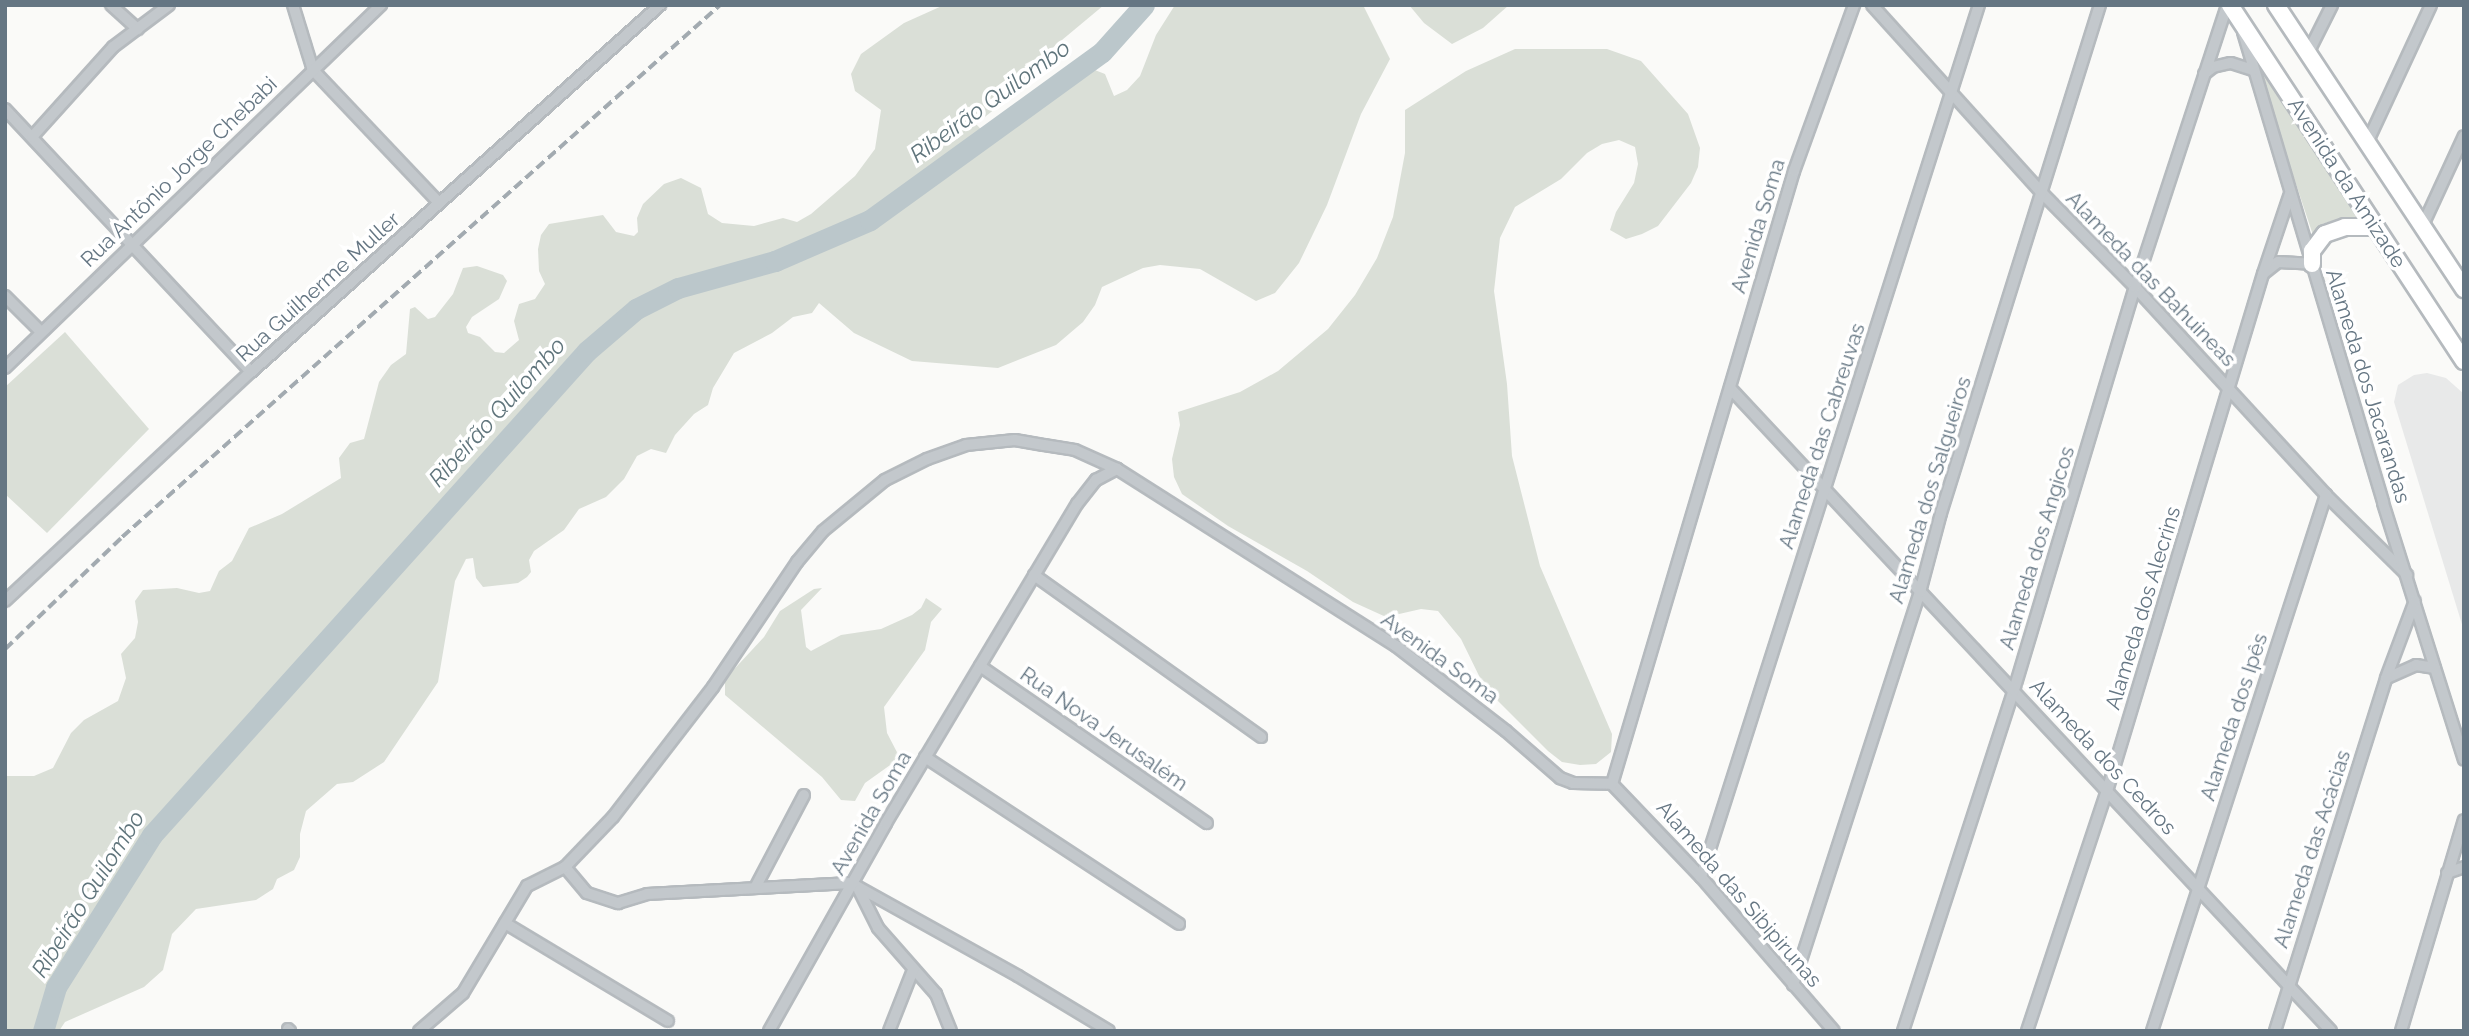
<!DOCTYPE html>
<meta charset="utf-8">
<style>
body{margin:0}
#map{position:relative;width:2469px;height:1036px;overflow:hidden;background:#fafaf8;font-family:Raleway,sans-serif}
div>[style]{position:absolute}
.built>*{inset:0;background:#e8e9e9}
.green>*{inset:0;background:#dadfd7}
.river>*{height:21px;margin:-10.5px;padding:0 10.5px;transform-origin:10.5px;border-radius:10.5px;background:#bbc7cb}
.roads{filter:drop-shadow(2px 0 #b5babe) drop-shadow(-2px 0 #b5babe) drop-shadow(0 2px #b5babe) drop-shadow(0 -2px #b5babe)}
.minor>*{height:10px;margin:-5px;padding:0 5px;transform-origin:5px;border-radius:5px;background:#c3c8cc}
.primary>*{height:16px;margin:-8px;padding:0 8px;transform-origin:8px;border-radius:8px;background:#fff}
.rail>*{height:3.5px;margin-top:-1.75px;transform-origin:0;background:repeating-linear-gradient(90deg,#a2aab0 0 10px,transparent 0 15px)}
span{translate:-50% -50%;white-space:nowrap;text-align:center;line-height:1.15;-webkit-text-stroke:7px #fff;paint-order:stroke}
.street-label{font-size:21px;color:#657683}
.water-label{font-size:23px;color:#60757c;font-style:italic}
.frame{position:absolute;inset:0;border:7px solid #657683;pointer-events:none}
</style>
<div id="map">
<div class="built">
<div style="clip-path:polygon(2427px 373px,2446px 378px,2464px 394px,2464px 631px,2394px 402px,2398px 385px,2414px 375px)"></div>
</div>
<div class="green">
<div style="clip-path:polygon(944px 5px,1104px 5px,1044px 55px,1025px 64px,1028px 70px,1021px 88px,976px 124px,991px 140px,1010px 131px,1082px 65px,1105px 74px,1114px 96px,1127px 90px,1140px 76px,1156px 35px,1175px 5px,1363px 5px,1390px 59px,1361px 114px,1327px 205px,1299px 263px,1275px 293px,1256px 301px,1200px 269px,1160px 265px,1143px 268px,1102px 287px,1095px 305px,1083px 322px,1056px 345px,998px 368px,912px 361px,854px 333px,819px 303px,812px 313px,793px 317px,772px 333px,734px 353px,713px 388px,708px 405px,694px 414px,675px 435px,666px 453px,651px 449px,637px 456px,624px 479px,606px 497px,579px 509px,564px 530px,534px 551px,529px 560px,531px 572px,527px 577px,518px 583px,483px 587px,476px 578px,473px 558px,466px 559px,455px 581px,438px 682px,384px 762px,353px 782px,337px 784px,306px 811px,300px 834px,300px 857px,294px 870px,277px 879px,273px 889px,256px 900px,196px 909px,172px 934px,163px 970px,144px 987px,65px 1022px,59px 1031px,5px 1031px,5px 776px,34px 776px,53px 768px,71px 733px,84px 720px,118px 701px,126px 678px,121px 654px,135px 638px,138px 622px,135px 601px,143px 590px,177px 588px,199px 593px,210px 591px,219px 571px,232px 561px,249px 528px,282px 514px,341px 478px,339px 458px,350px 443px,364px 439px,379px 382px,391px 365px,406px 354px,410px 309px,415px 307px,428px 319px,435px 317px,453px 294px,463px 268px,477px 266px,503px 275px,507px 281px,499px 299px,472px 317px,466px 327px,468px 333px,480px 337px,495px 352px,504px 353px,519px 340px,514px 321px,519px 304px,535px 299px,545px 284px,539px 271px,538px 249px,541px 235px,549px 224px,603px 215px,616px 232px,634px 236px,638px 232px,637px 218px,643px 204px,664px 184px,681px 178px,701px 188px,708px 214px,722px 223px,754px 226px,783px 218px,797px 222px,811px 214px,855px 176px,875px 149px,881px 110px,855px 91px,851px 74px,861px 54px,904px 23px)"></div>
<div style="clip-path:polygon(1409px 5px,1509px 5px,1483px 28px,1452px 44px,1424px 23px)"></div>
<div style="clip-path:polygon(1515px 49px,1607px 49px,1641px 61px,1688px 114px,1700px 148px,1698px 167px,1691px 183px,1658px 226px,1642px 234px,1626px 239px,1610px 230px,1616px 212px,1634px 183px,1638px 164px,1635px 147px,1619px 140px,1602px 144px,1587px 153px,1561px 179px,1515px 207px,1500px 238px,1494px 291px,1507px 384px,1512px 456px,1540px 566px,1612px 734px,1611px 752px,1596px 764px,1580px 765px,1562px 762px,1548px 751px,1485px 688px,1461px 639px,1438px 611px,1421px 609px,1386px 617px,1353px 602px,1307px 571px,1228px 526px,1182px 494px,1174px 477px,1172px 459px,1180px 425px,1178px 412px,1240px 392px,1278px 371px,1328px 329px,1355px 295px,1377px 258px,1393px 217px,1405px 153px,1405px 110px,1466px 71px)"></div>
<div style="clip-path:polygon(2256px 64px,2365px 221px,2345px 217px,2322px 224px,2313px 235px)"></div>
<div style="clip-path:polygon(65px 332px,149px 429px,47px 533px,5px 494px,5px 387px)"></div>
<div style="clip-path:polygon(822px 588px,801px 610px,806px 647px,811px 651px,841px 635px,881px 629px,912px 615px,921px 608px,926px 598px,942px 609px,931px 622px,925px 650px,884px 707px,887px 733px,900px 758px,865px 783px,855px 801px,841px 800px,822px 777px,725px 695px,725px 679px,764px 637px,780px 611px,814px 589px)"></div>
</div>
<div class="river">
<div style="left:43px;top:1031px;width:46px;rotate:-73.5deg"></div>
<div style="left:56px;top:987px;width:180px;rotate:-57.7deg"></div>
<div style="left:152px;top:835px;width:651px;rotate:-48.05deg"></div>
<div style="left:587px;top:351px;width:65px;rotate:-40.6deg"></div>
<div style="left:636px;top:309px;width:47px;rotate:-26.6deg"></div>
<div style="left:678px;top:288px;width:101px;rotate:-15.6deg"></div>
<div style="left:775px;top:261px;width:103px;rotate:-23.3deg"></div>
<div style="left:870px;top:220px;width:286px;rotate:-35.9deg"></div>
<div style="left:1102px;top:52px;width:63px;rotate:-48.2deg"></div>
</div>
<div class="roads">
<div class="minor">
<div style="left:111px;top:5px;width:36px;rotate:42deg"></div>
<div style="left:293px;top:5px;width:68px;rotate:72.9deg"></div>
<div style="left:313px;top:70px;width:183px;rotate:46.5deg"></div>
<div style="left:1872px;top:5px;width:255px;rotate:47.9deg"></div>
<div style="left:2043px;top:194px;width:131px;rotate:45.3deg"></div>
<div style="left:2135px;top:287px;width:282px;rotate:47.4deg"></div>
<div style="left:2326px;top:495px;width:114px;rotate:44.6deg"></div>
<div style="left:2243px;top:32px;width:491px;rotate:73.4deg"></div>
<div style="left:2383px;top:503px;width:269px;rotate:72.5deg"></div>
<div style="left:2308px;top:53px;width:54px;rotate:-63.4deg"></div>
<div style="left:2204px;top:74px;width:11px;rotate:-38deg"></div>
<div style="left:2213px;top:67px;width:18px;rotate:-13deg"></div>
<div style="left:2231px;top:63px;width:23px;rotate:18deg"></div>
<div style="left:5px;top:109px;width:360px;rotate:46.9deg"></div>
<div style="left:32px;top:137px;width:121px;rotate:-48deg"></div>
<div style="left:113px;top:47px;width:70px;rotate:-36.9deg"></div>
<div style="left:2367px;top:143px;width:152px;rotate:-65.1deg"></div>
<div style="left:2422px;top:227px;width:100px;rotate:-65.2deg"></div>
<div style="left:2264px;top:273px;width:18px;rotate:-38deg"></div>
<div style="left:2278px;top:262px;width:34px;rotate:3deg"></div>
<div style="left:5px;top:296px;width:51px;rotate:45deg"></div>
<div style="left:5px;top:368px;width:523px;rotate:-43.99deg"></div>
<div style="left:1730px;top:388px;width:880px;rotate:46.93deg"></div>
<div style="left:1034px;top:575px;width:279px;rotate:35.5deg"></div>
<div style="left:5px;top:601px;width:336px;rotate:-43deg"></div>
<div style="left:251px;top:372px;width:550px;rotate:-41.9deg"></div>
<div style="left:980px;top:666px;width:276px;rotate:34.7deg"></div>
<div style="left:2387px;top:678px;width:32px;rotate:-24deg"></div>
<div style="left:2416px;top:665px;width:19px;rotate:9deg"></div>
<div style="left:925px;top:757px;width:304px;rotate:33.3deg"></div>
<div style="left:1612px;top:784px;width:639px;rotate:-73.46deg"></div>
<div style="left:1794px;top:171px;width:177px;rotate:-70.1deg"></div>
<div style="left:1612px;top:784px;width:129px;rotate:46.3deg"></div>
<div style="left:1701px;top:877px;width:203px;rotate:49.2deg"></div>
<div style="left:565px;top:867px;width:34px;rotate:50deg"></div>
<div style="left:587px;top:893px;width:33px;rotate:18deg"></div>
<div style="left:618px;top:903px;width:30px;rotate:-17deg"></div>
<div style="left:647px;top:894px;width:204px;rotate:-3.1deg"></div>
<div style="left:851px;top:883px;width:191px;rotate:29.1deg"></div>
<div style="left:1018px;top:976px;width:106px;rotate:31.1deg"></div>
<div style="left:2447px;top:873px;width:18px;rotate:-19deg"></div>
<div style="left:1701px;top:877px;width:915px;rotate:-72.32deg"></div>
<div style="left:755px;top:888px;width:105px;rotate:-62.2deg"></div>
<div style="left:859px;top:890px;width:42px;rotate:63.4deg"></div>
<div style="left:878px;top:928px;width:88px;rotate:48.7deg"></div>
<div style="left:936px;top:994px;width:40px;rotate:68deg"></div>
<div style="left:505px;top:923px;width:190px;rotate:31deg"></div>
<div style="left:1793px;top:985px;width:413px;rotate:-72.1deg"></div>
<div style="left:1920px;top:592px;width:82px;rotate:-75.1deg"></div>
<div style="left:1941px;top:513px;width:532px;rotate:-72.62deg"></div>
<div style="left:288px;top:1029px;width:3px;rotate:45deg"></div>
<div style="left:419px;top:1031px;width:58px;rotate:-40.8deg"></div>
<div style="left:463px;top:993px;width:125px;rotate:-59.1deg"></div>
<div style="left:527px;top:886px;width:42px;rotate:-26.6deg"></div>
<div style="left:565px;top:867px;width:69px;rotate:-46.2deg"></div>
<div style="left:613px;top:817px;width:164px;rotate:-52.4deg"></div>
<div style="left:713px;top:687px;width:151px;rotate:-56.1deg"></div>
<div style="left:797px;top:562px;width:40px;rotate:-50deg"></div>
<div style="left:823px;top:531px;width:80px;rotate:-39.4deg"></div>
<div style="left:885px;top:480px;width:47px;rotate:-26.6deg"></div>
<div style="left:927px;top:459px;width:41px;rotate:-19.7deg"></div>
<div style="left:966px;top:445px;width:49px;rotate:-5.8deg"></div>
<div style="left:1015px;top:440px;width:29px;rotate:10deg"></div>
<div style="left:1044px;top:445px;width:31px;rotate:9deg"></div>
<div style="left:1075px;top:450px;width:46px;rotate:24.3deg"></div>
<div style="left:1117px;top:469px;width:330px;rotate:32.4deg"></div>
<div style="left:1396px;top:646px;width:139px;rotate:37.7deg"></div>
<div style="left:1506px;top:731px;width:72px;rotate:41deg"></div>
<div style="left:1560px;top:778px;width:14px;rotate:21deg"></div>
<div style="left:1573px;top:783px;width:39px;rotate:1deg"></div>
<div style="left:769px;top:1031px;width:239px;rotate:-60.6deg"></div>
<div style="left:886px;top:823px;width:372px;rotate:-59.1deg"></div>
<div style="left:1077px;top:504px;width:31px;rotate:-52deg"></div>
<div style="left:1096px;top:480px;width:24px;rotate:-28deg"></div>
<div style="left:889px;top:1031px;width:66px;rotate:-68.5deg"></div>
<div style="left:1903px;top:1031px;width:359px;rotate:-72deg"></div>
<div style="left:2014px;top:690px;width:421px;rotate:-73.3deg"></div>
<div style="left:2135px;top:287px;width:297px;rotate:-71.9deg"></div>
<div style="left:2027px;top:1031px;width:253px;rotate:-71.6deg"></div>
<div style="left:2107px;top:791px;width:540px;rotate:-73.21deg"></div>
<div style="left:2263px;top:274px;width:84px;rotate:-71.4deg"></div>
<div style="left:2152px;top:1031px;width:564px;rotate:-72.02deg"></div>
<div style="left:2275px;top:1031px;width:370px;rotate:-72.5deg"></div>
<div style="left:2386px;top:678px;width:82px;rotate:-69.4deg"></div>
<div style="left:2401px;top:1031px;width:220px;rotate:-73.4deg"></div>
</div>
<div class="primary">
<div style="left:2230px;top:5px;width:426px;rotate:56.7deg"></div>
<div style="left:2276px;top:5px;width:341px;rotate:56.5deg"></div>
<div style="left:2312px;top:264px;width:13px;rotate:-90deg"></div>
<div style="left:2312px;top:251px;width:21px;rotate:-53deg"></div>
<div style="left:2325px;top:234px;width:21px;rotate:-19deg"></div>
<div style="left:2345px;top:227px;width:31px"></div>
</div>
</div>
<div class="rail">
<div style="left:5px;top:649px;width:162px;rotate:-43.7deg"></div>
<div style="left:122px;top:537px;width:800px;rotate:-41.66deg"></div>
</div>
<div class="street-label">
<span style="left:179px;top:172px;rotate:-44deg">Rua Antônio Jorge Chebabi</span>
<span style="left:2347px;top:183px;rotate:57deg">Avenida da Amizade</span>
<span style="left:1758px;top:226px;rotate:-73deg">Avenida Soma</span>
<span style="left:2151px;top:279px;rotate:46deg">Alameda das Bahuineas</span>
<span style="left:318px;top:287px;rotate:-42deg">Rua Guilherme Muller</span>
<span style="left:2368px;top:386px;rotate:73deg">Alameda dos Jacarandas</span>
<span style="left:1822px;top:436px;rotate:-72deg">Alameda das Cabreuvas</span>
<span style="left:1930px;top:490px;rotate:-73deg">Alameda dos Salgueiros</span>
<span style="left:2037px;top:548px;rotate:-73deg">Alameda dos Angicos</span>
<span style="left:2143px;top:608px;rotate:-73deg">Alameda dos Alecrins</span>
<span style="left:1440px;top:658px;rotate:36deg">Avenida Soma</span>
<span style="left:2234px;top:717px;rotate:-72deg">Alameda dos Ipês</span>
<span style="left:1104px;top:729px;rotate:35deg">Rua Nova Jerusalém</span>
<span style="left:2103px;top:757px;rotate:47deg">Alameda dos Cedros</span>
<span style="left:871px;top:813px;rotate:-60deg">Avenida Soma</span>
<span style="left:2312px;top:849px;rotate:-72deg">Alameda das Acácias</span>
<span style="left:1739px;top:894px;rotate:49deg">Alameda das Sibipirunas</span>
</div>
<div class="water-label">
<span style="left:990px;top:101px;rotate:-36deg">Ribeirão Quilombo</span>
<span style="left:497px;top:412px;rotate:-48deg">Ribeirão Quilombo</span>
<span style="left:88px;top:894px;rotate:-58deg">Ribeirão Quilombo</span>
</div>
<div class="frame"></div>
</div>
